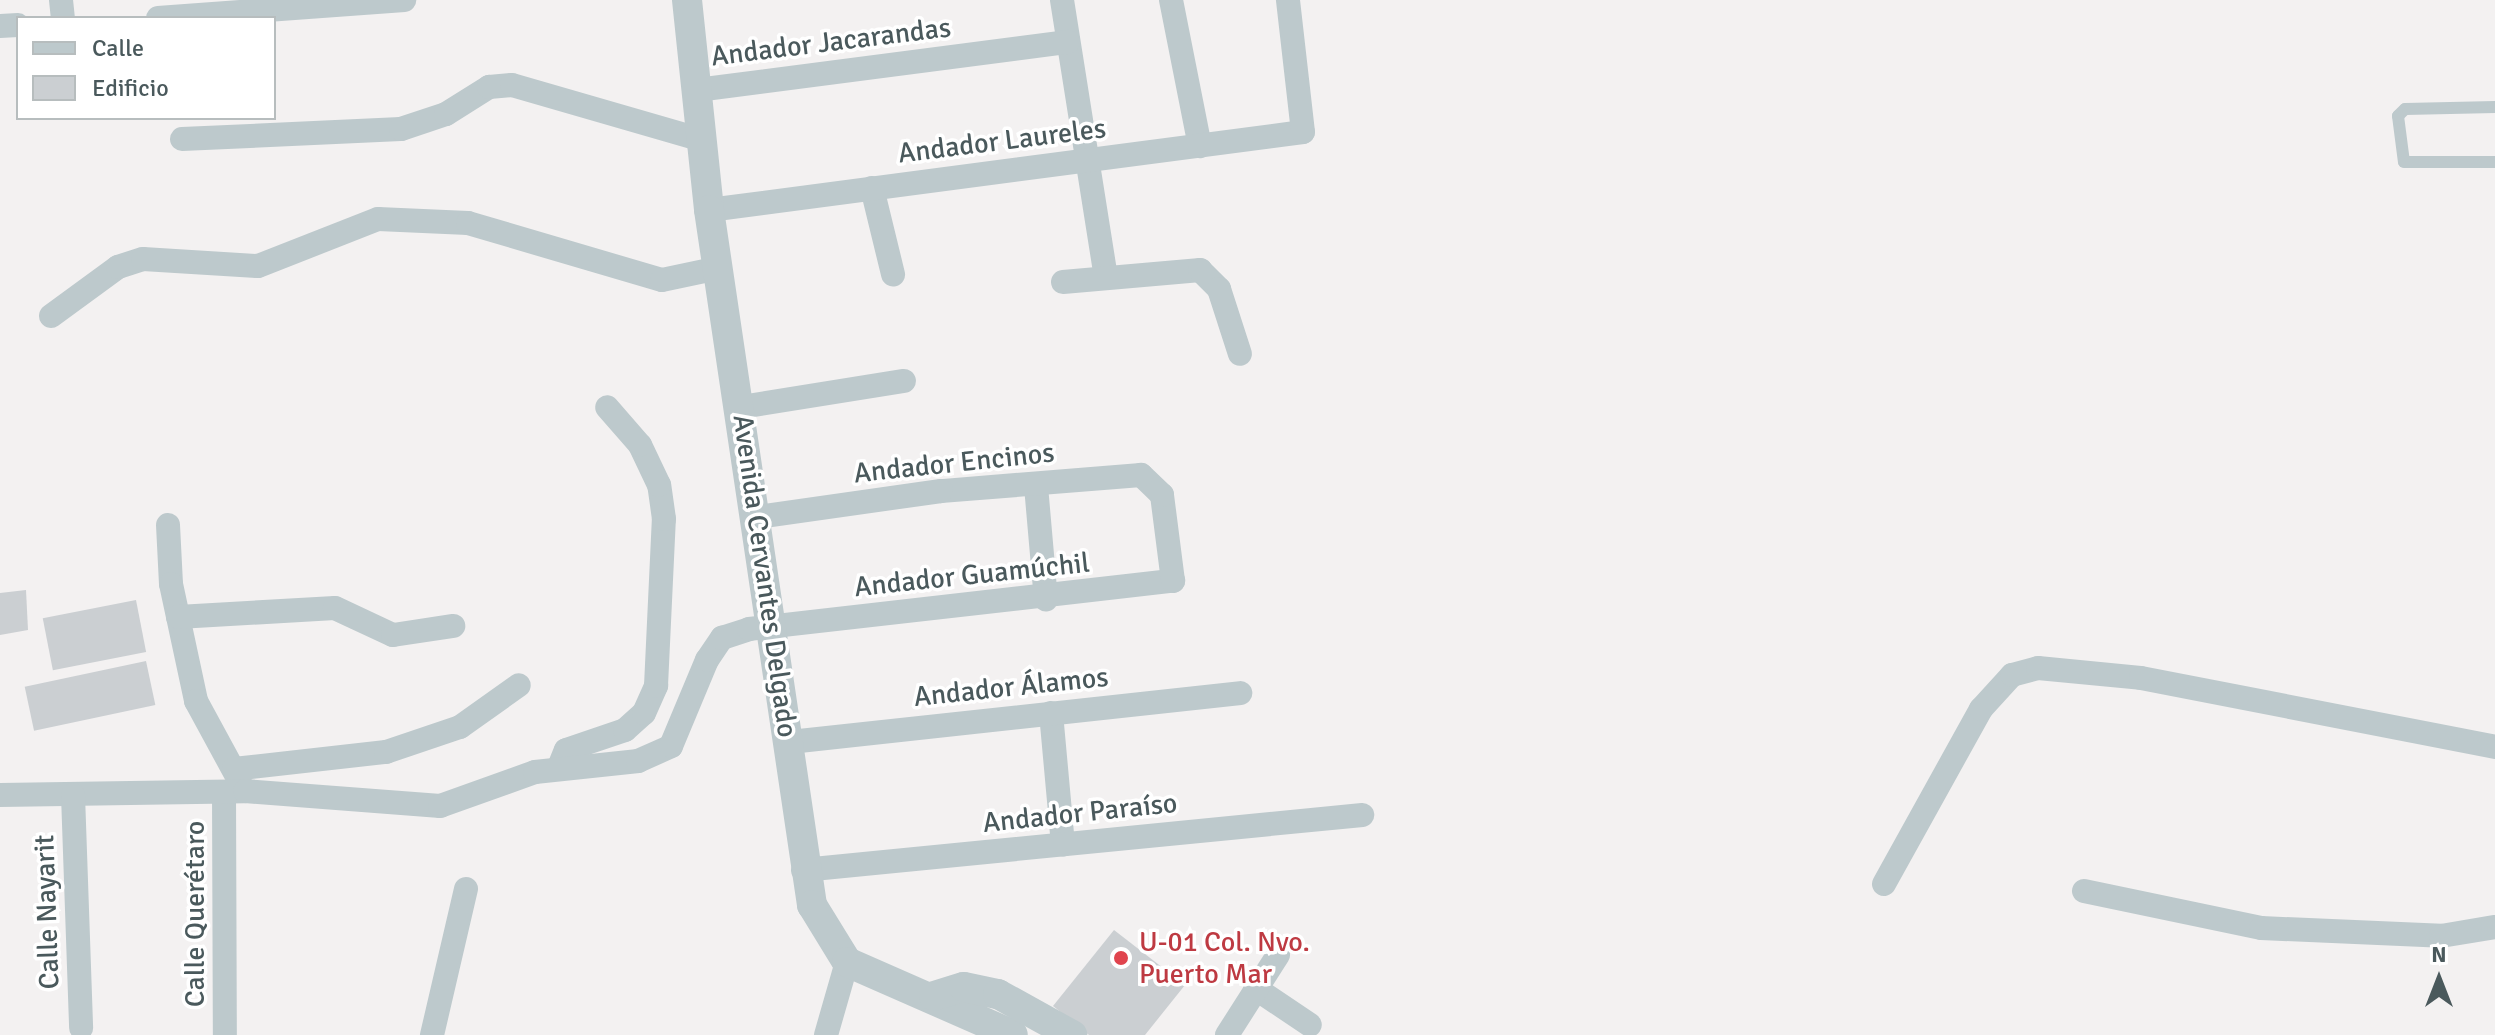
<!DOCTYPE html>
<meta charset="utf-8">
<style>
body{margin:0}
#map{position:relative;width:2495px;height:1035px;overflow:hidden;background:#f3f1f1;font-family:Signika,sans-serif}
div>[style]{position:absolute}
.building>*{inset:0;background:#cbcfd2;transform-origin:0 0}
.service>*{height:12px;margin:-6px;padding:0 6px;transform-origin:6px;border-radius:6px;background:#bdc9cc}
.minor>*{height:24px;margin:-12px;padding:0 12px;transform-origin:12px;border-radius:12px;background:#bdc9cc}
.tertiary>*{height:30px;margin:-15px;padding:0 15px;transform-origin:15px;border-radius:15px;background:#bdc9cc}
.dots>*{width:22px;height:22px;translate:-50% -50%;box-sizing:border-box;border:4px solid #fff;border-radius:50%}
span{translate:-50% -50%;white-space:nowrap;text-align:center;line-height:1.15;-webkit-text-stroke:7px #fff;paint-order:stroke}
.street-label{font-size:28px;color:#4a595c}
.health-label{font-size:28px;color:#be3a42}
.left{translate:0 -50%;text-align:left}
.legend{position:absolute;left:16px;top:16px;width:260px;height:104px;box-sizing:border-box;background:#fff;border:2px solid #b7bdbe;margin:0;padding:10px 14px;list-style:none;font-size:24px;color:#4a595c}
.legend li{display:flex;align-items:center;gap:16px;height:40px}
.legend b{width:40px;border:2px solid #b7bdbe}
.north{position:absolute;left:2399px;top:939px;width:80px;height:80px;-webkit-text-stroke:6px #fff;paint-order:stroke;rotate:0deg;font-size:22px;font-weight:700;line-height:32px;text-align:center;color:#4a595c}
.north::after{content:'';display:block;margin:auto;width:28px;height:36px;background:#4a595c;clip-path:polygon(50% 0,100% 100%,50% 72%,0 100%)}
</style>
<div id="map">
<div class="building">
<div style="clip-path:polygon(26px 590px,28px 630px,0 635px,0 593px)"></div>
<div style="left:136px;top:600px;width:53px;height:95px;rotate:79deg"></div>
<div style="left:146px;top:661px;width:45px;height:124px;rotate:78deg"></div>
<div style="clip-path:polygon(1114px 930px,1185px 985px,1145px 1035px,1089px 1035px,1053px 1006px)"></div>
</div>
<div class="service">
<div style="left:2495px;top:107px;width:90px;rotate:178.7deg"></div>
<div style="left:2405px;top:109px;width:10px;rotate:135deg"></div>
<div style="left:2398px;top:116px;width:46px;rotate:82.6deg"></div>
<div style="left:2404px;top:162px;width:91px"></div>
</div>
<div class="minor">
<div style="left:61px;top:0;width:18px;rotate:84deg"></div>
<div style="left:1062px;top:0;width:280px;rotate:81deg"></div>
<div style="left:1171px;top:0;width:149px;rotate:78.8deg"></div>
<div style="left:158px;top:18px;width:247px;rotate:-4.2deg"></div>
<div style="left:0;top:26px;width:18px;rotate:-3deg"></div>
<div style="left:697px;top:90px;width:374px;rotate:-7.4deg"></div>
<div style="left:182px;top:139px;width:219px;rotate:-2.6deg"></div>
<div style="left:401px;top:129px;width:47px;rotate:-18.4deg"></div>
<div style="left:446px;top:114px;width:51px;rotate:-32.1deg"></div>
<div style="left:489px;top:87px;width:23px;rotate:-5deg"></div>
<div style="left:512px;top:85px;width:198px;rotate:16.1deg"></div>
<div style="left:872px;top:188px;width:89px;rotate:76.3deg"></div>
<div style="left:709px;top:210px;width:599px;rotate:-7.48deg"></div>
<div style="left:1303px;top:132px;width:133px;rotate:-96.5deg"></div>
<div style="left:1063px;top:282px;width:138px;rotate:-5deg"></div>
<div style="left:1200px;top:270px;width:27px;rotate:45deg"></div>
<div style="left:1219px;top:289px;width:68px;rotate:72.1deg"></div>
<div style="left:51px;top:316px;width:83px;rotate:-36.2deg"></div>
<div style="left:118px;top:267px;width:26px;rotate:-18deg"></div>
<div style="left:143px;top:259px;width:115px;rotate:3.5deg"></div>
<div style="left:258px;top:266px;width:129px;rotate:-21.4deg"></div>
<div style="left:378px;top:219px;width:90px;rotate:2.5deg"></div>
<div style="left:468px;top:223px;width:202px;rotate:16.4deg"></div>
<div style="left:662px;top:280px;width:58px;rotate:-11.9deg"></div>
<div style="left:741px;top:407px;width:165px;rotate:-9.1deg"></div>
<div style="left:1036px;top:486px;width:114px;rotate:85deg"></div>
<div style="left:168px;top:525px;width:59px;rotate:87.1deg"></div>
<div style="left:171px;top:584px;width:120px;rotate:77.9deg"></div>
<div style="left:196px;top:701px;width:92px;rotate:61.5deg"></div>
<div style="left:178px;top:617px;width:157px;rotate:-3.3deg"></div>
<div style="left:335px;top:608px;width:64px;rotate:25deg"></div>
<div style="left:393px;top:635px;width:61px;rotate:-8.5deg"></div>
<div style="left:1051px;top:713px;width:132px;rotate:84.8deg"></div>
<div style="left:790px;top:742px;width:453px;rotate:-6.2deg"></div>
<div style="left:559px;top:767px;width:18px;rotate:-68deg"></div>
<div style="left:566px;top:750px;width:62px;rotate:-18.7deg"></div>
<div style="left:625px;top:730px;width:25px;rotate:-42deg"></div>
<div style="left:644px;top:713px;width:30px;rotate:-66deg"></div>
<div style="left:656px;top:686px;width:167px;rotate:-87.3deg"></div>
<div style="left:664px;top:519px;width:34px;rotate:-98deg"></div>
<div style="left:659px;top:485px;width:44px;rotate:-115.4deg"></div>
<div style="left:640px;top:445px;width:50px;rotate:-131deg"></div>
<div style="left:234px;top:769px;width:153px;rotate:-6.4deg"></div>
<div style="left:386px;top:752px;width:78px;rotate:-18.7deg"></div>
<div style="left:460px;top:727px;width:72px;rotate:-35.4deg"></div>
<div style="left:224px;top:792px;width:243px;rotate:89.8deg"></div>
<div style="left:0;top:795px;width:245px;rotate:-0.9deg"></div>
<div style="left:245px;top:791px;width:196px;rotate:4.4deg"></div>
<div style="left:440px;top:806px;width:101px;rotate:-19.7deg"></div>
<div style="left:535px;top:772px;width:104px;rotate:-6.1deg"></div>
<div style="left:638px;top:761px;width:36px;rotate:-24deg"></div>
<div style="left:671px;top:746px;width:93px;rotate:-67.3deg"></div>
<div style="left:707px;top:660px;width:27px;rotate:-56deg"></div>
<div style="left:722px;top:638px;width:28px;rotate:-18deg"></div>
<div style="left:749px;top:629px;width:427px;rotate:-6.5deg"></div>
<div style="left:1173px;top:581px;width:87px;rotate:-97.3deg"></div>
<div style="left:1162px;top:495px;width:29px;rotate:-136deg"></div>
<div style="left:1141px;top:475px;width:201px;rotate:175.4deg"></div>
<div style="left:941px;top:491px;width:185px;rotate:171.9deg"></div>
<div style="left:73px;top:795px;width:233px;rotate:88deg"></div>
<div style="left:803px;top:870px;width:562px;rotate:-5.62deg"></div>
<div style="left:1884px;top:884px;width:200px;rotate:-61deg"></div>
<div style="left:1981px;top:709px;width:46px;rotate:-47.6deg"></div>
<div style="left:2012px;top:675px;width:27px;rotate:-15deg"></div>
<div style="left:2038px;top:668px;width:103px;rotate:5.5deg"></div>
<div style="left:2141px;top:678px;width:361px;rotate:11deg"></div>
<div style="left:2084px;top:891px;width:181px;rotate:11.8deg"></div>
<div style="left:2261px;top:928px;width:180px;rotate:2.5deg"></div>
<div style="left:2441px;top:936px;width:55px;rotate:-9.5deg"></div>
<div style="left:1255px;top:988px;width:66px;rotate:33.9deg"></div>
<div style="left:432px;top:1035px;width:150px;rotate:-76.9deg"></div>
<div style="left:826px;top:1035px;width:76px;rotate:-74deg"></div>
<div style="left:1227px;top:1035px;width:95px;rotate:-57.5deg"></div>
</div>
<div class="tertiary">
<div style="left:687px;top:0;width:211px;rotate:84deg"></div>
<div style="left:709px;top:210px;width:703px;rotate:81.57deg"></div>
<div style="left:812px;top:905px;width:67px;rotate:58.4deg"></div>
<div style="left:847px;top:962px;width:181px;rotate:23.7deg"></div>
<div style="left:934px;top:996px;width:31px;rotate:-17deg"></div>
<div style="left:964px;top:987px;width:35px;rotate:12deg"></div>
<div style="left:998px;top:994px;width:85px;rotate:29deg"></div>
</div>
<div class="dots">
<div style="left:1121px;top:958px;background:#e0444e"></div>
</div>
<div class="street-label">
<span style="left:831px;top:42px;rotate:-7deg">Andador Jacarandas</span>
<span style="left:1002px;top:141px;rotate:-7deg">Andador Laureles</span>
<span style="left:954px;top:463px;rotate:-6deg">Andador Encinos</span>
<span style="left:972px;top:575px;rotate:-6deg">Andador Guamúchil</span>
<span style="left:765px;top:576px;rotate:82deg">Avenida Cervantes Delgado</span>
<span style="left:1011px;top:687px;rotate:-6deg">Andador Álamos</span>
<span style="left:1080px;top:813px;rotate:-6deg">Andador Paraíso</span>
<span style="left:47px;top:912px;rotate:-92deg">Calle Nayarit</span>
<span style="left:195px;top:914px;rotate:-90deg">Calle Querétaro</span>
</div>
<div class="health-label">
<span class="left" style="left:1139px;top:958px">U-01 Col. Nvo.<br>Puerto Mar</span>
</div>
<ul class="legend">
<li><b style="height:10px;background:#bdc9cc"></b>Calle</li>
<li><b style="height:22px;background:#cbcfd2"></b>Edificio</li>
</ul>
<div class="north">N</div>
</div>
